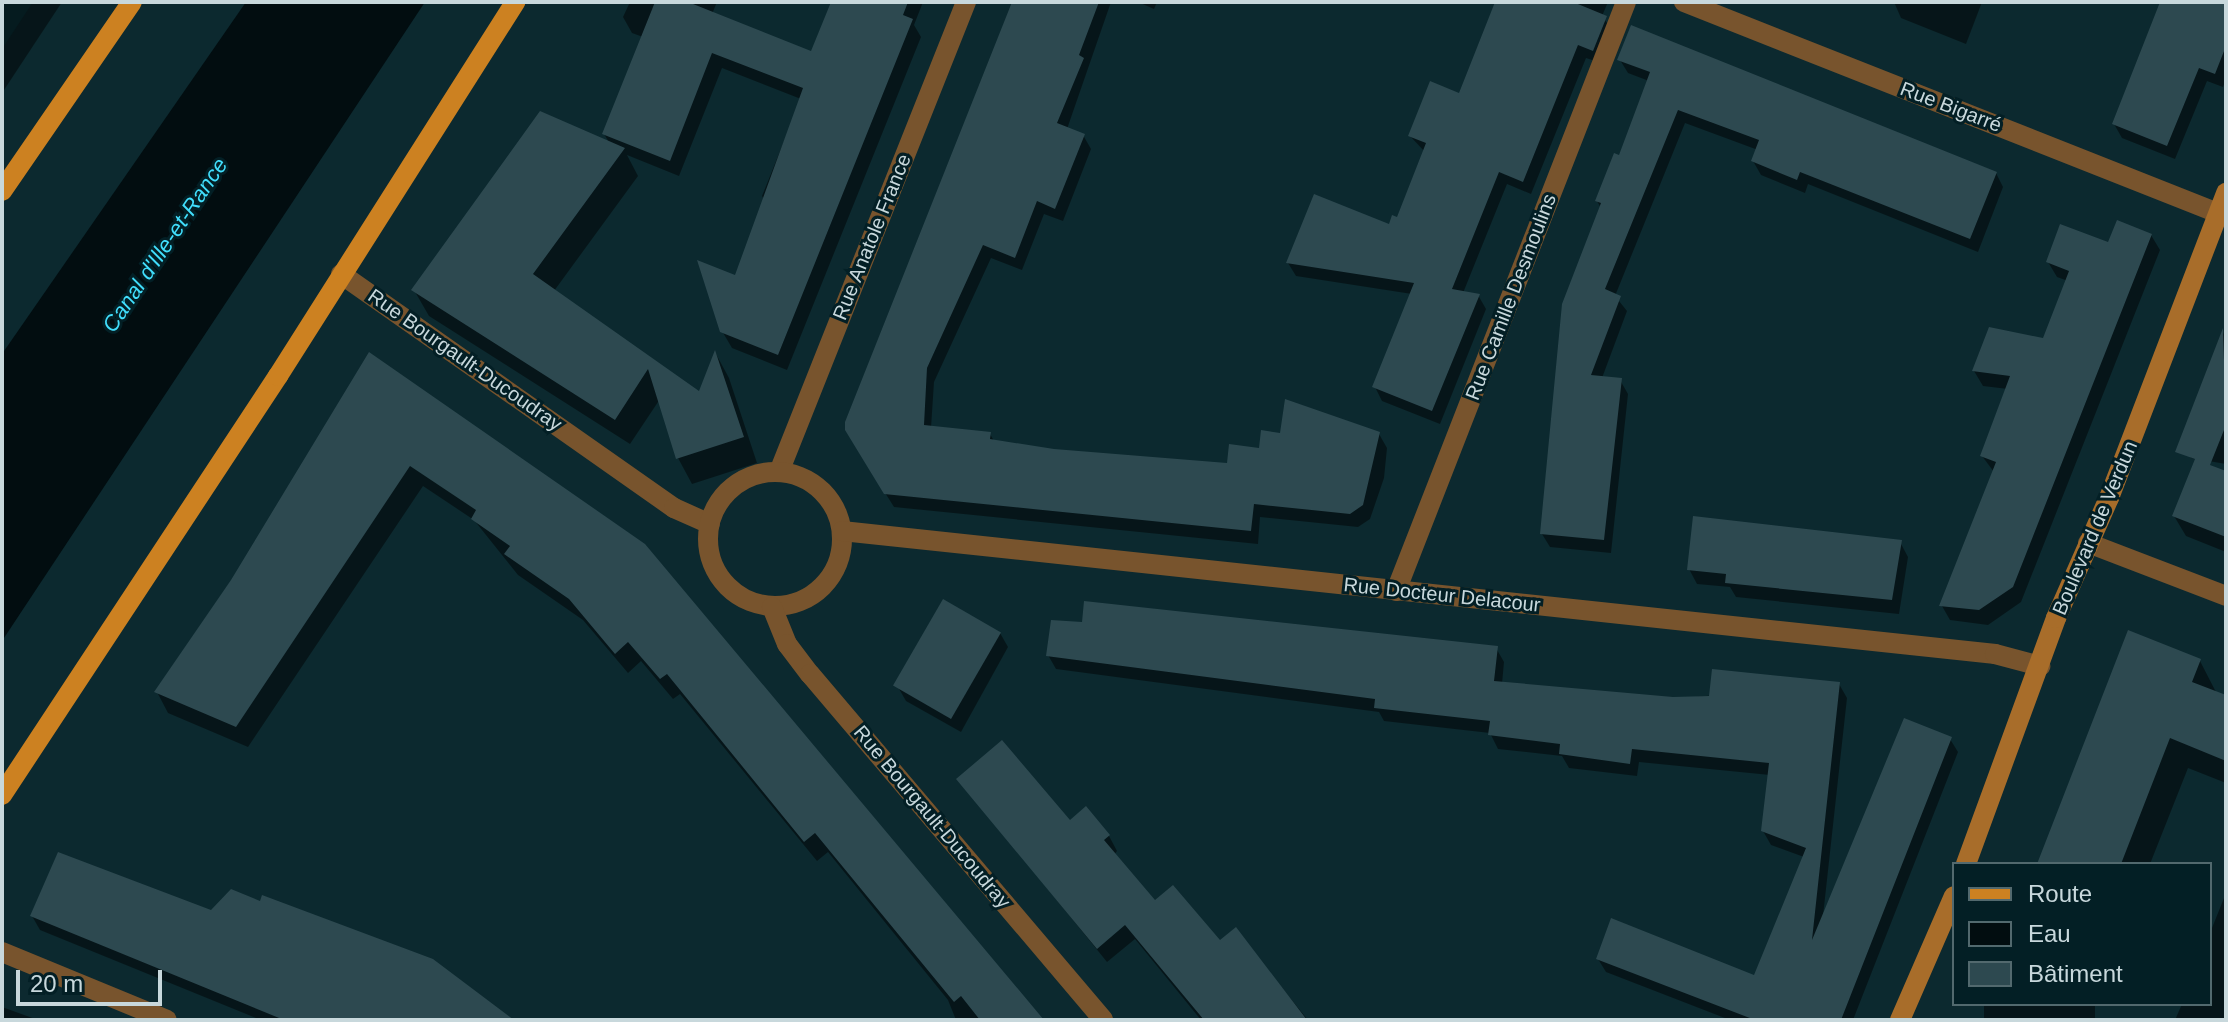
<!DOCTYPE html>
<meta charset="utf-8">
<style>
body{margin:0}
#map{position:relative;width:2228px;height:1022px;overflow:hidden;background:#0c292f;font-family:Helvetica,sans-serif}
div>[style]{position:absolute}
.built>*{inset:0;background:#0a333b}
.water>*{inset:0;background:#020d10}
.shadow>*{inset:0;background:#0007;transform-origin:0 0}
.building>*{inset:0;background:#2d4950;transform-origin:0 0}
.minor>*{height:20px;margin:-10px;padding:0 10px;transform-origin:10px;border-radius:10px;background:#78542d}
.minor>.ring{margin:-10px;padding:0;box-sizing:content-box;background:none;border:20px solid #78542d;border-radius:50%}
.secondary>*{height:20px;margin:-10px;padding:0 10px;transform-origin:10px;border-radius:10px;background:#a86d2a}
.primary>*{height:20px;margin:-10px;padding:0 10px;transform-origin:10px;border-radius:10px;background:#cc8121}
span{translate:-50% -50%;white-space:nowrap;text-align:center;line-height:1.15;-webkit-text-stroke:6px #031f25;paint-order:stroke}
.street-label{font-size:20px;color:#c8d8dc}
.water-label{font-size:22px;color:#41defc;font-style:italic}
.frame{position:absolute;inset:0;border:4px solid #c8d8dc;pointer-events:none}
.legend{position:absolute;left:1952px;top:862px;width:260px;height:144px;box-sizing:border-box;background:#031f25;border:2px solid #52696e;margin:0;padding:10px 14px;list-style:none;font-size:24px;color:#c8d8dc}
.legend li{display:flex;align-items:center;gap:16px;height:40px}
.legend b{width:40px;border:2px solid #52696e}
.scale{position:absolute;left:16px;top:970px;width:146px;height:36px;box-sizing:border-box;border:4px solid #c8d8dc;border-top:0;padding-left:10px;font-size:24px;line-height:28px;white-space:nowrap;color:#c8d8dc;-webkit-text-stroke:6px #031f25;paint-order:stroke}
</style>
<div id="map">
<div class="built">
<div style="clip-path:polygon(2px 2px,33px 2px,2px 49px)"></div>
</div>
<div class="water">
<div style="clip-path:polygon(246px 2px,425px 2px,2px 641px,2px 354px)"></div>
</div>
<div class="shadow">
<div style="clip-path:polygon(2px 2px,62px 2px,2px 93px)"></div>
<div style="clip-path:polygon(630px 2px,717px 2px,712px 14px,812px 53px,833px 2px,923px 2px,914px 25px,921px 37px,787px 370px,732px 348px,722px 331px,765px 201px,762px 196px,801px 99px,722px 68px,679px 176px,627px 155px,638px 176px,554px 291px,700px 394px,716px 354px,729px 378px,757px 463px,692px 484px,678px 458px,660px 399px,630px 444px,429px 316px,414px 290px,610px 144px,604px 134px,643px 37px,632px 33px,623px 17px)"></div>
<div style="clip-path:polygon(1014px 2px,1111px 2px,1067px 129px,1083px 135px,1091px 149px,1063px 221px,1044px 214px,1022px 270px,991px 258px,934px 382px,931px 428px,990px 434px,994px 441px,1053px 450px,1229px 465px,1282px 435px,1379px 434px,1387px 448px,1384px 478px,1370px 519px,1358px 527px,1260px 517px,1258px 544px,894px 507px,855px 445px)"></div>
<div style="clip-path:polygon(1138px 2px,1157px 2px,1154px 9px)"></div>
<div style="clip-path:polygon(1498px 2px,1608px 2px,1602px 16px,1613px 31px,1601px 63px,1586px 58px,1531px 194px,1507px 184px,1463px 293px,1478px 295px,1486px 309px,1440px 424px,1382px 401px,1375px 387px,1412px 294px,1296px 276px,1288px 263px,1390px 227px,1398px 219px,1425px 152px,1410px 136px,1460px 96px)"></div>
<div style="clip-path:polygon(1894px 2px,1982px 2px,1966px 44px,1901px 18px)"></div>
<div style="clip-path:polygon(2162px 2px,2226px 2px,2226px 79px,2223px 87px,2207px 81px,2175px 159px,2122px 138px,2114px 124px)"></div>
<div style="clip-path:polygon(1620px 60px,1996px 173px,2003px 187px,1978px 252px,1808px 184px,1805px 193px,1761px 175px,1753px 161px,1758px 150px,1685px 123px,1615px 296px,1627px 311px,1602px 378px,1620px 380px,1628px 394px,1611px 553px,1550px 547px,1542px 534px,1601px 208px,1597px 201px,1620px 158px,1649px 81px,1628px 73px)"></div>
<div style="clip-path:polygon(2151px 235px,2160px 250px,2021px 602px,1988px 625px,1950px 620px,1942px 606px,1994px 472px,1982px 456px,2008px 389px,1983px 386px,1974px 371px,2045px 340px,2068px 281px,2057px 277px,2048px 262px)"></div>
<div style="clip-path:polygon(2226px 327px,2226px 464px,2191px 458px,2181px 442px)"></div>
<div style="clip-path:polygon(370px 354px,1041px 1020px,956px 1020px,948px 1000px,828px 852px,817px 861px,680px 694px,673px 699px,641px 661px,628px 673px,583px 620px,518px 575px,474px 520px,423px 486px,248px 747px,168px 713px,157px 692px,233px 581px)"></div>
<div style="clip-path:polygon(2226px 473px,2226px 552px,2186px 536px,2174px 516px)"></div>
<div style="clip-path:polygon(1900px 542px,1908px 557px,1899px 614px,1736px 597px,1730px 587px,1697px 584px,1689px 569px)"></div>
<div style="clip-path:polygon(1000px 633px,1008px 647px,961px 732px,906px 701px,898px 687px)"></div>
<div style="clip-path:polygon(1496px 648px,1504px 662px,1502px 684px,1673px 699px,1839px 684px,1847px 698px,1823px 916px,1950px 739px,1958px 752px,1853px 1020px,1730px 1020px,1606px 972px,1598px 959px,1755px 978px,1804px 857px,1771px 845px,1763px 831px,1770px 775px,1639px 762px,1637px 776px,1569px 768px,1562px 756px,1498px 749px,1490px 733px,1384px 721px,1379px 712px,1056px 669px,1048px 655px)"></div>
<div style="clip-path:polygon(2200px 661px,2217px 694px,2226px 697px,2226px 783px,2188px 768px,2150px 864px,2039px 864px)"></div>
<div style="clip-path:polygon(959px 779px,1069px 823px,1085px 809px,1109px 836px,1117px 851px,1114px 855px,1155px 903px,1219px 943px,1235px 930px,1308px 1020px,1201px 1020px,1135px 939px,1107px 962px)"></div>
<div style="clip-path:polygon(2226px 893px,2226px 1020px,2175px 1020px,2182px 1004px,2210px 1004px,2210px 933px)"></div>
<div style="clip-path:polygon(32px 916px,511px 1020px,261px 1020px,40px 930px)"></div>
<div style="left:1984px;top:1004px;width:111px;height:17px"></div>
<div style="clip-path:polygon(2px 1007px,38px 1020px,2px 1020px)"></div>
</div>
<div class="building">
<div style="clip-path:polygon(655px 2px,688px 2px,811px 51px,831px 2px,908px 2px,903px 15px,913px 19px,778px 355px,720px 332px,697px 260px,735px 275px,803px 88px,712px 53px,670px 161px,602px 134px)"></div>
<div style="clip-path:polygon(1012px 2px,1099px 2px,1079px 55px,1084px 58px,1057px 123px,1085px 134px,1055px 209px,1037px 201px,1015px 258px,983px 245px,927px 368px,924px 425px,991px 432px,990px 439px,1054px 449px,1227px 463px,1229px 444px,1259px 448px,1261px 430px,1280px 433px,1285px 399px,1380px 432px,1363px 505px,1350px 514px,1254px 504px,1251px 531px,884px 494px,845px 430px,845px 422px)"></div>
<div style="clip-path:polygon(1495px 2px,1573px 2px,1607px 16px,1593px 51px,1578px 45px,1523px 182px,1499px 172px,1452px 289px,1480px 294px,1432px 411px,1372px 387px,1414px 283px,1286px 263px,1314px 194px,1389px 224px,1392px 215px,1397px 217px,1426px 143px,1408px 136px,1430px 81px,1459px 93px)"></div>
<div style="clip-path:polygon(2160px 2px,2226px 2px,2226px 46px,2215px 74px,2199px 68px,2167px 146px,2112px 124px)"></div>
<div style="clip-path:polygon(1631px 25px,1997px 172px,1970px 239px,1800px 172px,1797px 180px,1751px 161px,1759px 140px,1678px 110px,1605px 289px,1621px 296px,1591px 375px,1622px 378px,1604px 540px,1540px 534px,1562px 304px,1601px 203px,1595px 201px,1614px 153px,1619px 155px,1650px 72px,1617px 60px)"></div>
<div style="clip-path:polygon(540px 111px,625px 148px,533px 274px,699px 391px,715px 350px,744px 437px,676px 459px,648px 369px,615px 420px,411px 290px)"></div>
<div style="clip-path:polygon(2117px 220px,2152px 234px,2013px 587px,1979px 610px,1939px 606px,1996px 462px,1980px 456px,2010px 376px,1972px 371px,1989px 327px,2043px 338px,2069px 271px,2046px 262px,2060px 224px,2108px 242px)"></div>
<div style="clip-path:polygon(2223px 328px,2226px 425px,2210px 465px,2226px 471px,2226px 537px,2172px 516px,2195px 459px,2175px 452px)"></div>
<div style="clip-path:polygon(369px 352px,645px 544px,1044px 1020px,980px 1020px,961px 996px,954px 1002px,815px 833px,804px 842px,667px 674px,660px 679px,628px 642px,615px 654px,569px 599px,504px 554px,510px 546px,471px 519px,476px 510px,410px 466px,236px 727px,154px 692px,231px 580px)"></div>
<div style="clip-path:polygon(1693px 516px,1902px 540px,1892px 600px,1725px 583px,1726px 574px,1687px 570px)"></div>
<div style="left:943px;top:599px;width:67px;height:100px;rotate:30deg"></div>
<div style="clip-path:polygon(1084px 601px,1498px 646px,1494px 681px,1673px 697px,1709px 696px,1712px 669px,1840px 682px,1812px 940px,1904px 718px,1952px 737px,1841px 1020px,1755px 1020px,1596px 959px,1611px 918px,1754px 975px,1806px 848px,1761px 831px,1769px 763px,1632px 749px,1630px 764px,1559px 754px,1560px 744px,1488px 735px,1490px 721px,1374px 708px,1375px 699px,1046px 656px,1051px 620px,1082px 622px)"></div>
<div style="clip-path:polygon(2128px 630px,2201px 659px,2192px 682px,2226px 695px,2226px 761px,2170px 738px,2121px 864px,2037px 864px)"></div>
<div style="clip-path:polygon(1002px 740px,1070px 820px,1086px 806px,1110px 835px,1104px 840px,1155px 900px,1173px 885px,1220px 940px,1236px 927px,1307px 1020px,1204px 1020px,1125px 925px,1097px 949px,956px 779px)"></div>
<div style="clip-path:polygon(58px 852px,211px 910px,231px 889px,260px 901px,262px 895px,433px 959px,514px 1020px,284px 1020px,30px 916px)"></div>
</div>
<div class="minor">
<div style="left:1684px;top:2px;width:574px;rotate:21.56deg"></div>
<div style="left:341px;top:274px;width:407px;rotate:35.1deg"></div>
<div style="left:674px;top:508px;width:39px;rotate:24deg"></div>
<div style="left:779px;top:472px;width:506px;rotate:-68.3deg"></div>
<div class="ring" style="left:708px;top:472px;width:114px;height:114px"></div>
<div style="left:842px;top:531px;width:1160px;rotate:6.09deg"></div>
<div style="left:1995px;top:654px;width:47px;rotate:14.9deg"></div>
<div style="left:2088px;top:543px;width:148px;rotate:21deg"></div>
<div style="left:1396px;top:591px;width:632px;rotate:-68.67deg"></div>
<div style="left:772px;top:607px;width:40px;rotate:68deg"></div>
<div style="left:787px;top:644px;width:38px;rotate:53deg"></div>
<div style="left:810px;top:674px;width:453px;rotate:49.7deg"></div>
<div style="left:2px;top:952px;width:178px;rotate:22.4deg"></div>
</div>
<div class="secondary">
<div style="left:1966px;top:864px;width:262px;rotate:-69.9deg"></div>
<div style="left:2056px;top:618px;width:131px;rotate:-66.2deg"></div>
<div style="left:2109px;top:498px;width:327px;rotate:-69deg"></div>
<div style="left:1900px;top:1020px;width:135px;rotate:-66.5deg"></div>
</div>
<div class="primary">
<div style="left:2px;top:191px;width:229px;rotate:-55.5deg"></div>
<div style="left:2px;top:795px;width:502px;rotate:-56.63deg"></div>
<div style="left:278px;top:376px;width:443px;rotate:-57.6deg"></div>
</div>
<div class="street-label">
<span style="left:1951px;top:107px;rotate:21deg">Rue Bigarré</span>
<span style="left:872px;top:237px;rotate:-68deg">Rue Anatole France</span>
<span style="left:1511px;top:297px;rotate:-69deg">Rue Camille Desmoulins</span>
<span style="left:465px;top:360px;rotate:35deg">Rue Bourgault-Ducoudray</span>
<span style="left:2095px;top:528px;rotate:-67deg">Boulevard de Verdun</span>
<span style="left:1442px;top:595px;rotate:6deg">Rue Docteur Delacour</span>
<span style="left:932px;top:817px;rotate:50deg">Rue Bourgault-Ducoudray</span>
</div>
<div class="water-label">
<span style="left:165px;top:245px;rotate:-56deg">Canal d'Ille-et-Rance</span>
</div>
<div class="frame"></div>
<ul class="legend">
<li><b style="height:10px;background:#cc8121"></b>Route</li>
<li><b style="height:22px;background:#020d10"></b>Eau</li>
<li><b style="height:22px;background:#2d4950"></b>Bâtiment</li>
</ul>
<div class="scale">20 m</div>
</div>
